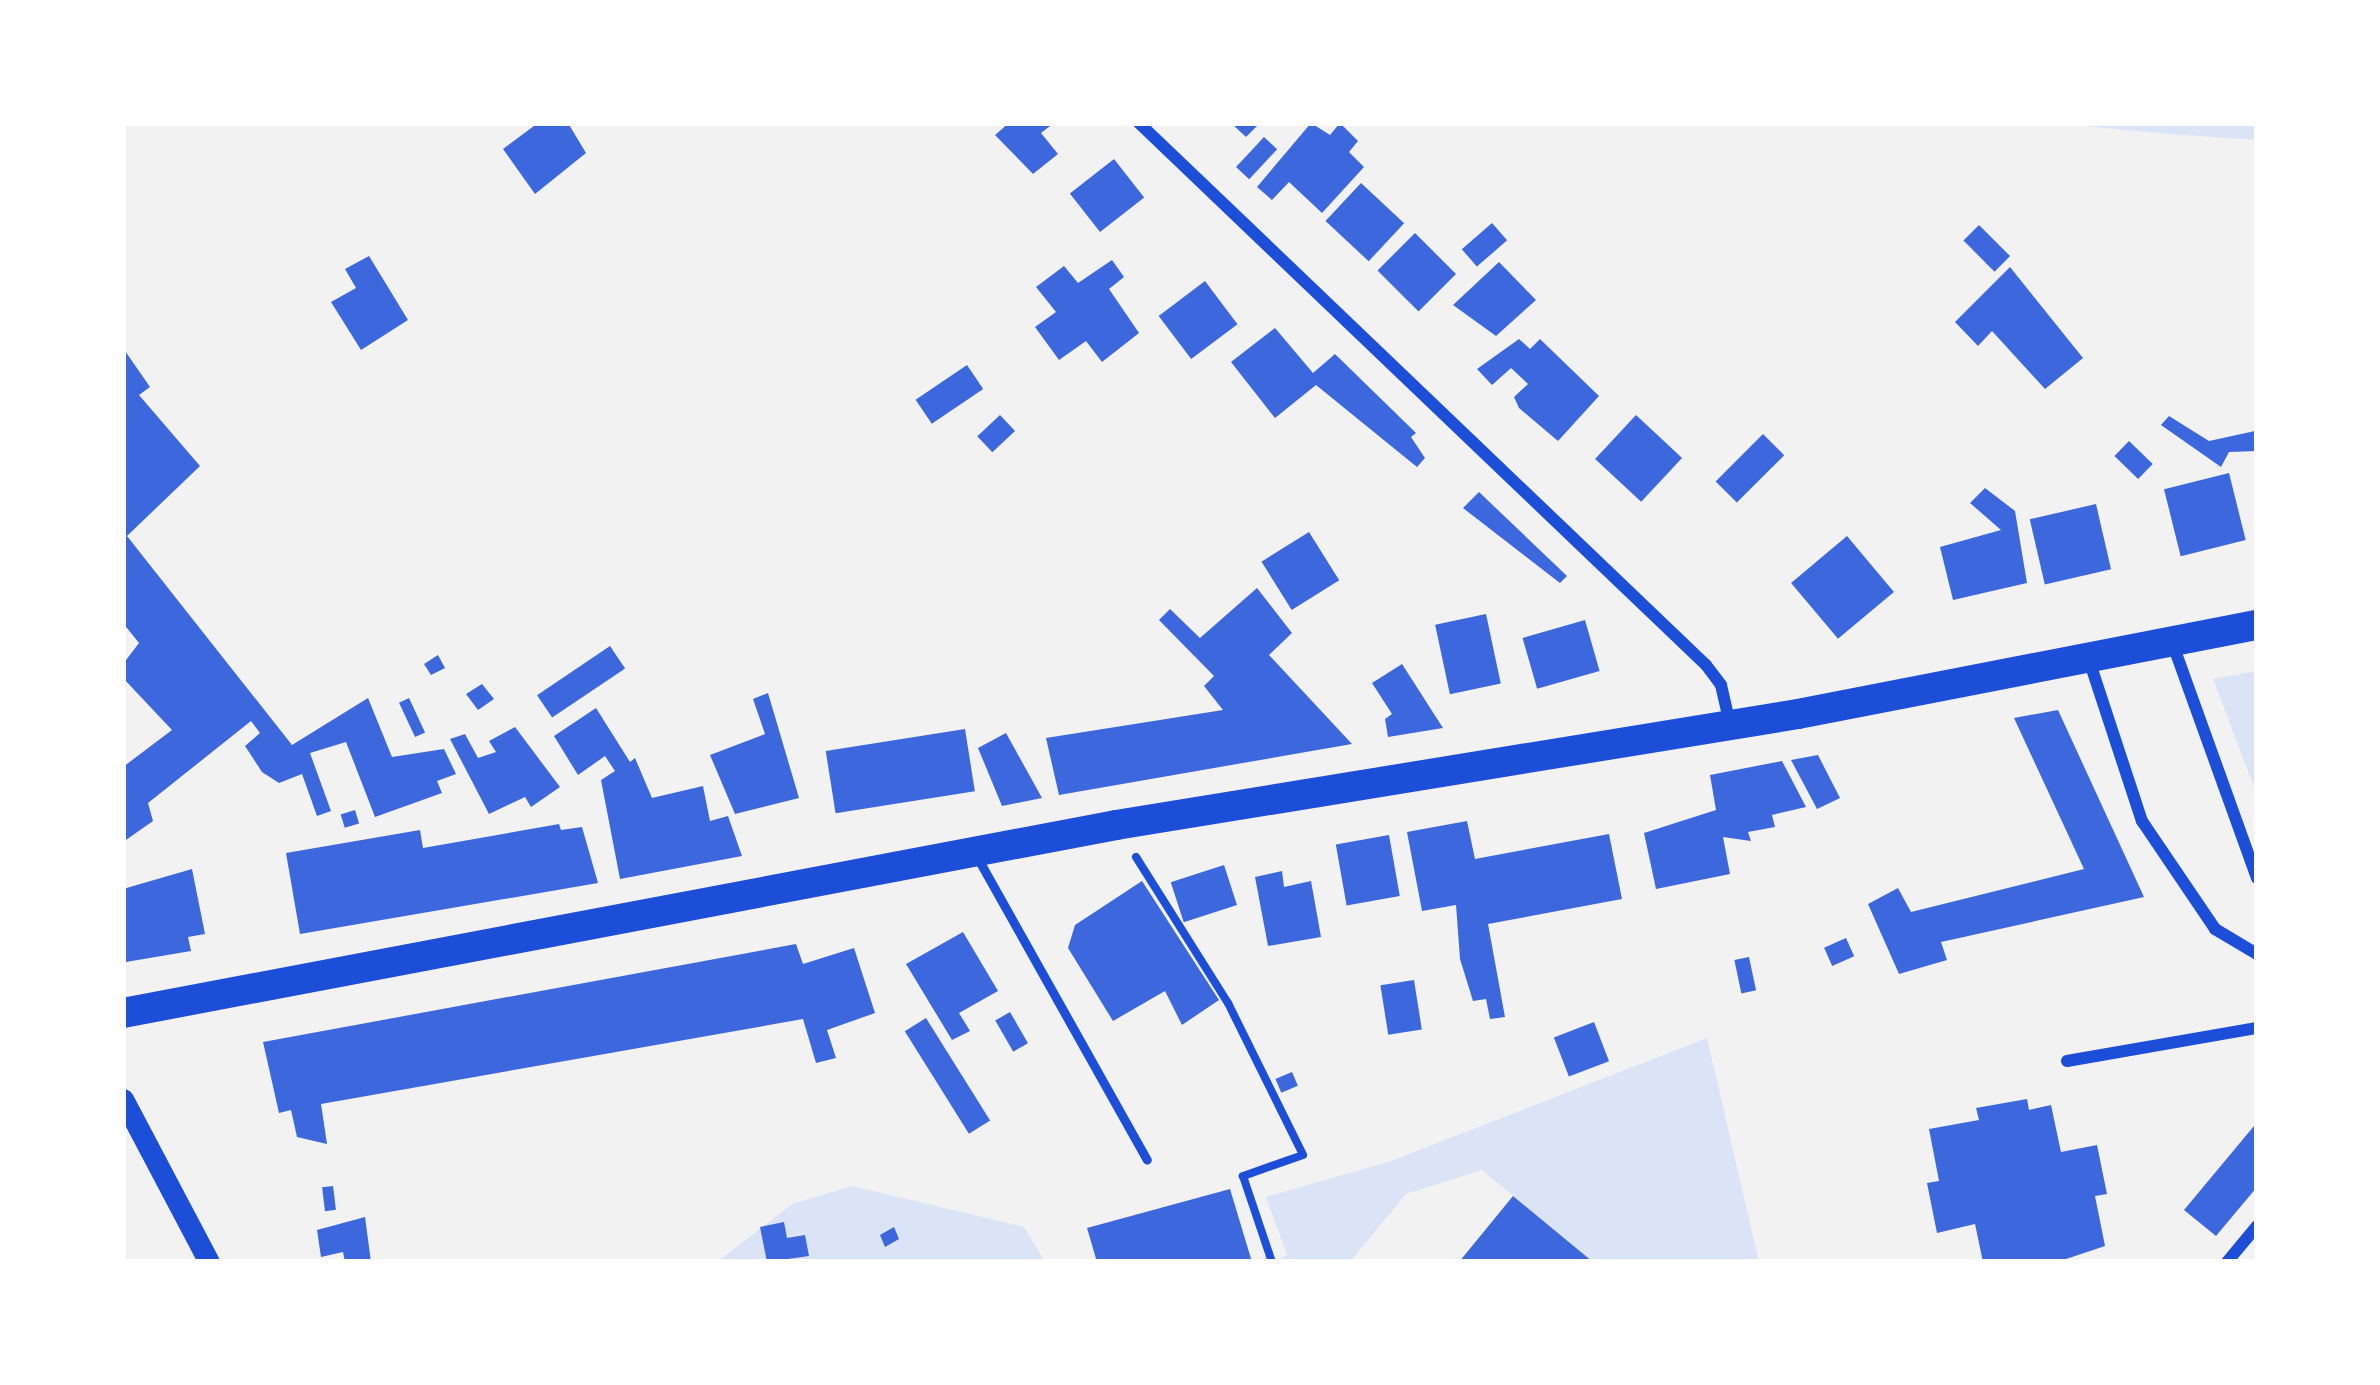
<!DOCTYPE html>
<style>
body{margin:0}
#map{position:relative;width:2380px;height:1385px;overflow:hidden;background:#f2f2f2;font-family:"Exo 2",sans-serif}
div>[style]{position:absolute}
.green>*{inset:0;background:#dbe4f7}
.building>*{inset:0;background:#3d67dc;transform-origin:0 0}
.path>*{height:8px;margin:-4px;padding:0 4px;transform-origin:4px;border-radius:4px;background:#1d4ed8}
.service>*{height:9px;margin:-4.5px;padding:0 4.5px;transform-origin:4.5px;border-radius:4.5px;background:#1d4ed8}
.minor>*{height:12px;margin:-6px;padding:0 6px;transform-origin:6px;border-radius:6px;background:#1d4ed8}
.tertiary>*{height:21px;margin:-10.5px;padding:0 10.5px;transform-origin:10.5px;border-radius:10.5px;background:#1d4ed8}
.primary>*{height:30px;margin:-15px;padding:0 15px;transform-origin:15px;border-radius:15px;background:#1d4ed8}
span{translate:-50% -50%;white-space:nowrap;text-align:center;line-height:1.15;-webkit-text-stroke:9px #fff;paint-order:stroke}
.frame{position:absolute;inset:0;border:126px solid #fff;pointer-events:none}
</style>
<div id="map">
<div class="green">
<div style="clip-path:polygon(2051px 123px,2257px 123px,2257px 140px,2170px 134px)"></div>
<div style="clip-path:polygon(2257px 671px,2257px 795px,2213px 679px)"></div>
<div style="clip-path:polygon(1707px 1038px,1759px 1262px,1593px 1262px,1482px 1170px,1406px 1194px,1350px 1262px,1271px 1262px,1287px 1255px,1266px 1197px,1391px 1161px)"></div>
<div style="clip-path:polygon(852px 1186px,1024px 1227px,1045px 1262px,717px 1262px,792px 1204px)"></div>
</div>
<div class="building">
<div style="clip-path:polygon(538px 123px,568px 123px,586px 153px,535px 194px,503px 149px)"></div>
<div style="clip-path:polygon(1009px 123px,1054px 123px,1041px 133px,1058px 154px,1033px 174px,995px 135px)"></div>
<div style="clip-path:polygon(1231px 123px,1260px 123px,1246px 137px)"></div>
<div style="clip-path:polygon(1311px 123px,1330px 135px,1340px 123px,1358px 141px,1349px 152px,1364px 167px,1322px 213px,1289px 182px,1272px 200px,1257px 187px)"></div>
<div style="left:1264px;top:137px;width:18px;height:41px;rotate:43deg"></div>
<div style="left:1114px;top:159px;width:49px;height:56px;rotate:52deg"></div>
<div style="left:1361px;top:183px;width:59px;height:52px;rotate:43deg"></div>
<div style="left:1492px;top:223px;width:23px;height:40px;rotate:49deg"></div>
<div style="left:1979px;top:225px;width:44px;height:22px;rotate:45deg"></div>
<div style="left:1415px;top:233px;width:58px;height:53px;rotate:45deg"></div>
<div style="clip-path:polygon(369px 256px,408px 320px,361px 350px,331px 302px,356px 288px,345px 269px)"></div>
<div style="clip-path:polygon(1112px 260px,1124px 277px,1109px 289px,1139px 333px,1102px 362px,1086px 341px,1059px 360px,1035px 327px,1056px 312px,1036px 287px,1064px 266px,1078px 283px)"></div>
<div style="clip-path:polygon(1499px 262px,1536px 300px,1496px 336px,1453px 305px)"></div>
<div style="clip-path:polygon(2010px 267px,2083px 358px,2045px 389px,1992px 331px,1978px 346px,1955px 322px)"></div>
<div style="left:1205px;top:281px;width:54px;height:58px;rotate:53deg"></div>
<div style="clip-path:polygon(1275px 328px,1313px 373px,1335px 354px,1416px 433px,1411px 437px,1425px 458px,1417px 467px,1316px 385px,1275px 418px,1231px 362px)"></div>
<div style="clip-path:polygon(1519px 339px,1530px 349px,1540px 339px,1599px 396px,1558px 441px,1519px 408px,1514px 397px,1528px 384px,1511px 368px,1492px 385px,1477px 369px)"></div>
<div style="clip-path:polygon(123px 348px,150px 387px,139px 395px,200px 466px,127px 536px,292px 745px,368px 698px,392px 757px,444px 749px,456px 774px,437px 781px,442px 793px,375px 817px,346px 742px,310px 753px,331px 811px,317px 816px,302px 774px,279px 783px,262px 772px,245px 746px,260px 733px,251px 721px,148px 803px,153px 821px,123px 842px,123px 767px,172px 730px,123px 678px,123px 664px,139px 643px,123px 623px)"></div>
<div style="left:967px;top:365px;width:29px;height:62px;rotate:56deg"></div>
<div style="left:1000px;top:415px;width:22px;height:31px;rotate:47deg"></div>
<div style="left:1636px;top:415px;width:63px;height:60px;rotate:43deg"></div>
<div style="clip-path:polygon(2169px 416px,2209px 441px,2255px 431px,2257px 451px,2229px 452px,2221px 467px,2161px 425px)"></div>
<div style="left:1763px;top:434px;width:30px;height:67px;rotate:45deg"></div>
<div style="left:2129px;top:441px;width:33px;height:21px;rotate:44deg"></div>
<div style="left:2229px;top:473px;width:69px;height:67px;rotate:76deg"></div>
<div style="clip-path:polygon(1985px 488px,2015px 511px,2027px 583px,1953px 600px,1940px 547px,2001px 530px,1970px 503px)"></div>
<div style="clip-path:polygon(1479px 492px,1567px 576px,1560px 583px,1463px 508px)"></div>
<div style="left:2096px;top:504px;width:67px;height:68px;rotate:77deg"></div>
<div style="left:1309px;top:532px;width:57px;height:56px;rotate:58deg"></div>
<div style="left:1847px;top:536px;width:73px;height:73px;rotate:50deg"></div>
<div style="clip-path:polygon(1257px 588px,1292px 633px,1269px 655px,1352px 744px,1059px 795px,1046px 738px,1223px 710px,1204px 686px,1214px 676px,1159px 620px,1170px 609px,1200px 638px)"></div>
<div style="left:1486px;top:614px;width:71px;height:52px;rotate:78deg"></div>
<div style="left:1585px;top:620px;width:53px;height:65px;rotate:74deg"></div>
<div style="left:610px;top:646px;width:27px;height:88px;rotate:56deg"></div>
<div style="clip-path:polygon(438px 655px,445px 668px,431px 675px,424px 664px)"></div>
<div style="clip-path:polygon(1402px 664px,1443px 728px,1388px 737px,1385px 719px,1392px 714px,1372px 683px)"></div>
<div style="clip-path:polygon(482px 684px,494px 699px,478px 710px,466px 694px)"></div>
<div style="clip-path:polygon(768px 693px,799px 798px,735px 814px,710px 755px,765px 734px,753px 699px)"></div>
<div style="left:409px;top:698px;width:38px;height:11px;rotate:65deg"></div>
<div style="clip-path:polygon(596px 708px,630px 762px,635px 758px,652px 798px,703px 786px,710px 821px,728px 816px,742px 856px,620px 879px,601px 780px,615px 771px,605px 756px,578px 775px,554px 736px)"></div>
<div style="clip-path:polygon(2058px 710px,2144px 897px,1941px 942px,1947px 960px,1899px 974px,1868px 904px,1898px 888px,1911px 912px,2084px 869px,2014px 718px)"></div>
<div style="clip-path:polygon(515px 727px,560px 787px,531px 807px,525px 797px,489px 814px,450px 739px,465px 734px,478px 758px,496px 752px,489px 741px)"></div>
<div style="left:965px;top:729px;width:63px;height:141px;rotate:81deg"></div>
<div style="clip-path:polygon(1006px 733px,1042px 798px,1002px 806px,978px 748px)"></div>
<div style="clip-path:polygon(1818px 755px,1840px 798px,1817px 809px,1791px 760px)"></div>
<div style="clip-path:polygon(1782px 761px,1806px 807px,1772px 815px,1775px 827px,1748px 832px,1751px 841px,1723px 837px,1730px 874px,1656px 889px,1644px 833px,1716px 810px,1710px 775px)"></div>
<div style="left:355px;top:810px;width:14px;height:15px;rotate:73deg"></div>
<div style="clip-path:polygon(1467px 821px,1475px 859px,1609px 834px,1622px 899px,1488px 924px,1505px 1017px,1490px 1019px,1486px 999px,1473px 1001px,1460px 959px,1456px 905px,1422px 911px,1407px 832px)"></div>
<div style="clip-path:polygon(559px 824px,561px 830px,582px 827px,598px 883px,300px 934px,286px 853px,420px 830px,423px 848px)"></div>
<div style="left:1389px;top:835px;width:62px;height:54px;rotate:80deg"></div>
<div style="left:1224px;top:865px;width:42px;height:56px;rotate:72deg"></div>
<div style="clip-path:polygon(192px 869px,205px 934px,188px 937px,191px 951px,126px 962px,123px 889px)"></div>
<div style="clip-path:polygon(1282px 871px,1284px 887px,1311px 881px,1321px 937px,1268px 946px,1255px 877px)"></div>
<div style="clip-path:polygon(1142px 881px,1219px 1000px,1182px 1025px,1165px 991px,1113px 1021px,1068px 948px,1075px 925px)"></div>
<div style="clip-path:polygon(963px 932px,998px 991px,959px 1013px,970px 1031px,952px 1040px,906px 964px)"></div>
<div style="left:1846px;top:938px;width:20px;height:24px;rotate:66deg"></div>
<div style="clip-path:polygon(796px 944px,803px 964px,854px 948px,875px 1013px,827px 1030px,836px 1058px,816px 1063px,803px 1019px,321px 1104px,327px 1144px,297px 1137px,291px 1110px,279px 1113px,263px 1042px)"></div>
<div style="left:1749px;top:957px;width:34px;height:15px;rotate:78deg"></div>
<div style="left:1414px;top:980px;width:50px;height:34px;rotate:81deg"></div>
<div style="left:1010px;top:1012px;width:36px;height:17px;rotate:60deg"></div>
<div style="left:926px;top:1018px;width:121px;height:25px;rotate:58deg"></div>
<div style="left:1594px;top:1022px;width:42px;height:43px;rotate:69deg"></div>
<div style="left:1292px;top:1072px;width:15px;height:18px;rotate:67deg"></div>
<div style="clip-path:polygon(2027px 1099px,2029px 1110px,2051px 1105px,2061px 1152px,2097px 1145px,2107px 1194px,2095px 1196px,2105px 1246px,2057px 1262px,1983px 1262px,1975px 1224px,1937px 1233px,1927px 1183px,1939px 1181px,1929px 1129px,1979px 1120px,1976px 1108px)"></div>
<div style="clip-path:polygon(2254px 1126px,2257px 1187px,2216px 1236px,2184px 1210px)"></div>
<div style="left:333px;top:1186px;width:24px;height:11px;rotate:83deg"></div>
<div style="clip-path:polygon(1230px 1189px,1252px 1262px,1097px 1262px,1087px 1228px)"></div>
<div style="clip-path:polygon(1513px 1196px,1593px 1262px,1459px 1262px)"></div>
<div style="clip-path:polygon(365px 1217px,371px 1262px,345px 1262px,343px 1252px,321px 1257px,317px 1230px)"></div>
<div style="clip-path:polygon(784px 1222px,787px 1238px,805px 1235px,809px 1256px,767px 1262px,760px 1227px)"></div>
<div style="clip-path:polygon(894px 1227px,899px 1239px,885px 1247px,880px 1235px)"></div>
</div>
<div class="path">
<div style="left:1136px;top:857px;width:173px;rotate:57.8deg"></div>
<div style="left:1228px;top:1003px;width:169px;rotate:63.7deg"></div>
<div style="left:1303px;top:1155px;width:64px;rotate:160.7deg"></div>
<div style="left:1243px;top:1176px;width:91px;rotate:71.4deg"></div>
</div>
<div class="service">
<div style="left:977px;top:857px;width:347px;rotate:60.7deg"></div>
</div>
<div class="minor">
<div style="left:1139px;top:123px;width:784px;rotate:43.71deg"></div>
<div style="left:1706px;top:665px;width:25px;rotate:53deg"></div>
<div style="left:1721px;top:685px;width:40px;rotate:77deg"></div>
<div style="left:2172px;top:642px;width:251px;rotate:70.2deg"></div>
<div style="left:2088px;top:657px;width:173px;rotate:71.8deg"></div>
<div style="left:2142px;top:821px;width:130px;rotate:55.9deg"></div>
<div style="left:2215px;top:929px;width:49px;rotate:30.8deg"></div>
<div style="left:2067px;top:1061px;width:193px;rotate:-9.9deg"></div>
<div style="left:2227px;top:1262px;width:47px;rotate:-50.2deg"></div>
</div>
<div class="tertiary">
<div style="left:123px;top:1099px;width:184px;rotate:62.2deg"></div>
</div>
<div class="primary">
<div style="left:123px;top:1013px;width:1011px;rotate:-10.72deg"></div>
<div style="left:1116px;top:825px;width:691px;rotate:-9.24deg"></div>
<div style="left:1798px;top:714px;width:468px;rotate:-11deg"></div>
</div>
<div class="frame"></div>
</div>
